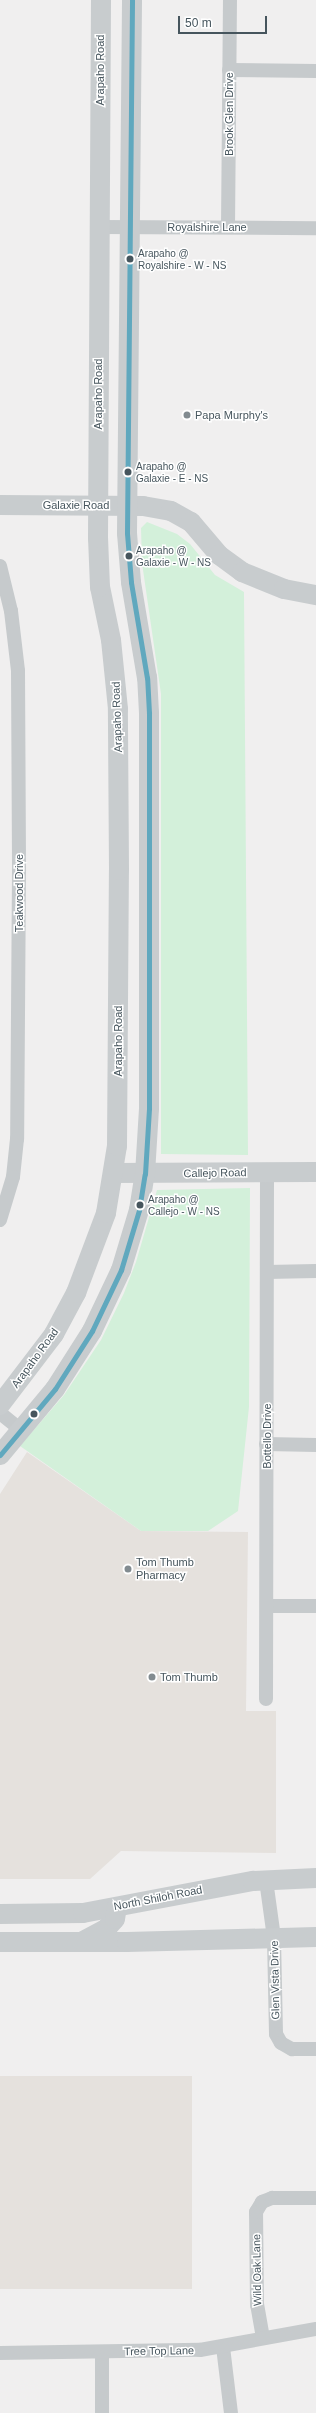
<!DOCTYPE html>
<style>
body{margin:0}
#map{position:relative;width:316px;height:2413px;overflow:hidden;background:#f0efef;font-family:Helvetica,sans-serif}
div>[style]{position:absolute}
.commercial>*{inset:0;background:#e5e1dd;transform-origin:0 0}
.green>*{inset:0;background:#d3f0da}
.street>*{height:14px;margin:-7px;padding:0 7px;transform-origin:7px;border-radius:7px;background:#c6cacc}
.secondary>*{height:20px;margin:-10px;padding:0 10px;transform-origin:10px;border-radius:10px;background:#c8ccce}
.bus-1>*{height:5px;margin:-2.5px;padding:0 2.5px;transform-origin:2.5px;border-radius:2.5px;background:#60a8be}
.dots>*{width:11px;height:11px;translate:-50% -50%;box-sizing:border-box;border:2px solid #fff;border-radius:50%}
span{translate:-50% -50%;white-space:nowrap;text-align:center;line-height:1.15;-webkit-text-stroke:3px #fff;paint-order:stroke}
.bus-label{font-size:10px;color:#46555d}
.left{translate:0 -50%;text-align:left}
.street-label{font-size:11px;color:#46555d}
.poi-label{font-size:11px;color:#46555d}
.scale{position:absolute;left:178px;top:16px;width:89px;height:18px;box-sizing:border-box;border:2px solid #46555d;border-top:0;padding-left:5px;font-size:12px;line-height:14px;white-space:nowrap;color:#46555d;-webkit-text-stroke:3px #fff;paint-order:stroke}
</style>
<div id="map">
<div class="commercial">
<div style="clip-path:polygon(27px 1452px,141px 1531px,248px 1532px,246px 1711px,276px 1711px,276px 1853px,121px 1851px,90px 1879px,0 1879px,0 1494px)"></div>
<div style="left:192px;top:2076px;width:213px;height:192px;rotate:90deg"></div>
</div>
<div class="green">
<div style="clip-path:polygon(147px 522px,177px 534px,190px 544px,215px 575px,244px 592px,248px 1155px,161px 1154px,161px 694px,142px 563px,141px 528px)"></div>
<div style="clip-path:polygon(250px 1188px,249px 1407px,238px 1511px,208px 1531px,141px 1531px,20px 1446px,64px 1395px,101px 1340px,124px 1293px,136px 1262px,157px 1190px)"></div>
</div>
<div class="street">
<div style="left:229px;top:70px;width:87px;rotate:0.7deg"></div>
<div style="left:99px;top:227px;width:217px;rotate:0.3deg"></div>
<div style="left:228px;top:227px;width:227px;rotate:-89.5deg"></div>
<div style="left:0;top:566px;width:46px;rotate:76.3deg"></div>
<div style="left:11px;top:611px;width:60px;rotate:83.3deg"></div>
<div style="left:18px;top:671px;width:200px;rotate:89.7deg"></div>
<div style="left:19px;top:871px;width:268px;rotate:90.4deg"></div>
<div style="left:17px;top:1139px;width:38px;rotate:96deg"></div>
<div style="left:13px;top:1177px;width:45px;rotate:106.8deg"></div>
<div style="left:267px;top:1272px;width:49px;rotate:-1.2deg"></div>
<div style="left:0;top:1413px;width:26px;rotate:39deg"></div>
<div style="left:266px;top:1444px;width:50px;rotate:1.1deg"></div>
<div style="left:267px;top:1606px;width:49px"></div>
<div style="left:266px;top:1699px;width:527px;rotate:-89.89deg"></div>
<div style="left:266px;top:1880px;width:59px;rotate:82.1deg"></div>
<div style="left:274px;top:1938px;width:96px;rotate:88.8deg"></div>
<div style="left:276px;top:2034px;width:10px;rotate:61deg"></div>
<div style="left:281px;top:2043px;width:13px;rotate:29deg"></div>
<div style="left:292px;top:2049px;width:24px"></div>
<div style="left:263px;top:2338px;width:34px;rotate:-100deg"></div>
<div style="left:257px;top:2305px;width:93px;rotate:-90.6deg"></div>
<div style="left:256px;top:2212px;width:12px;rotate:-59deg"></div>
<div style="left:262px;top:2202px;width:11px;rotate:-22deg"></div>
<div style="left:272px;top:2198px;width:44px"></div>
<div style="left:223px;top:2347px;width:66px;rotate:83.1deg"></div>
<div style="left:102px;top:2352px;width:61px;rotate:90deg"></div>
<div style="left:0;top:2353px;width:200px;rotate:-0.9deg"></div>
<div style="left:200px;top:2350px;width:118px;rotate:-10.3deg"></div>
</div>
<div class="secondary">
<div style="left:0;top:505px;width:143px;rotate:0.4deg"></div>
<div style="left:143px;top:506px;width:28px;rotate:10deg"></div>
<div style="left:171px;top:511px;width:23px;rotate:29deg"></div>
<div style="left:191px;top:522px;width:43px;rotate:49.7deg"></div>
<div style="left:219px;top:555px;width:29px;rotate:36deg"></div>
<div style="left:242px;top:572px;width:45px;rotate:22deg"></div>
<div style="left:284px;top:589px;width:33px;rotate:11deg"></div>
<div style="left:114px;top:1173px;width:202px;rotate:-0.3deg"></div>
<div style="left:0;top:1405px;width:89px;rotate:-52.7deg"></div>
<div style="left:54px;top:1334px;width:47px;rotate:-61.8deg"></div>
<div style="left:76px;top:1293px;width:85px;rotate:-69.4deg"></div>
<div style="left:106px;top:1213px;width:68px;rotate:-80.7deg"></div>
<div style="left:117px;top:1146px;width:276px;rotate:-89.6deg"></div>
<div style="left:119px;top:870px;width:161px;rotate:-90.4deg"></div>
<div style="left:118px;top:709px;width:69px;rotate:-95.8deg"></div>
<div style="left:111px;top:640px;width:54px;rotate:-101.7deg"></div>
<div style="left:100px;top:587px;width:49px;rotate:-92.3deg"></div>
<div style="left:98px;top:538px;width:538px;rotate:-89.68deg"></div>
<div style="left:0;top:1455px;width:86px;rotate:-50.2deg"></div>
<div style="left:55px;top:1389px;width:69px;rotate:-57.5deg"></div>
<div style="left:92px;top:1331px;width:68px;rotate:-64.6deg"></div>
<div style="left:121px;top:1270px;width:63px;rotate:-73.3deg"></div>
<div style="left:139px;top:1210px;width:36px;rotate:-81deg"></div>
<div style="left:145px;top:1174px;width:66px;rotate:-86.5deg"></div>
<div style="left:149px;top:1108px;width:395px;rotate:-90deg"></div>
<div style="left:149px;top:713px;width:35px;rotate:-93deg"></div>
<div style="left:147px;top:678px;width:97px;rotate:-99.5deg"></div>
<div style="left:131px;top:582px;width:49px;rotate:-94.7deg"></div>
<div style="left:127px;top:533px;width:533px;rotate:-89.46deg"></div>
<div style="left:0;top:1914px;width:83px;rotate:-0.7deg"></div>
<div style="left:83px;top:1913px;width:173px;rotate:-10.7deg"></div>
<div style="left:253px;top:1881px;width:63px;rotate:-2.7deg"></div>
<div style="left:83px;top:1941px;width:26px;rotate:-28deg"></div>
<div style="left:106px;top:1929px;width:13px;rotate:-48deg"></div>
<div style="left:115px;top:1919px;width:12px;rotate:-81deg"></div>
<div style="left:0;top:1942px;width:127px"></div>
<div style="left:127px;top:1942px;width:189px;rotate:-1.5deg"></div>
</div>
<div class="bus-1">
<div style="left:0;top:1455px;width:86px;rotate:-50.2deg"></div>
<div style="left:55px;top:1389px;width:69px;rotate:-57.5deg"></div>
<div style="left:92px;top:1331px;width:68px;rotate:-64.6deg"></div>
<div style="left:121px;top:1270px;width:63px;rotate:-73.3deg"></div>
<div style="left:139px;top:1210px;width:36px;rotate:-81deg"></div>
<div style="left:145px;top:1174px;width:66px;rotate:-86.5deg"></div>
<div style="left:149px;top:1108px;width:395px;rotate:-90deg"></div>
<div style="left:149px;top:713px;width:35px;rotate:-93deg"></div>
<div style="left:147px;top:678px;width:97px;rotate:-99.5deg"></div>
<div style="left:131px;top:582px;width:49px;rotate:-94.7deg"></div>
<div style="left:127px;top:533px;width:533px;rotate:-89.46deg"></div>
</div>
<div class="dots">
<div style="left:130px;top:259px;background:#46555d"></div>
<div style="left:187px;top:415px;background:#828b90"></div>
<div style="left:128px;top:472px;background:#46555d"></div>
<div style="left:129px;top:556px;background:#46555d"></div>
<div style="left:140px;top:1205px;background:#46555d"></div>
<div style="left:34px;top:1414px;background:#46555d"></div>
<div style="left:128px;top:1569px;background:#828b90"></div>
<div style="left:152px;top:1677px;background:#828b90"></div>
</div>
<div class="bus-label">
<span class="left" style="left:138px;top:259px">Arapaho @<br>Royalshire - W - NS</span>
<span class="left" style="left:136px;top:472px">Arapaho @<br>Galaxie - E - NS</span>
<span class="left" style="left:136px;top:556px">Arapaho @<br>Galaxie - W - NS</span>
<span class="left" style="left:148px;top:1205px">Arapaho @<br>Callejo - W - NS</span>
</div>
<div class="street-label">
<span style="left:100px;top:70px;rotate:-90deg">Arapaho Road</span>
<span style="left:229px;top:114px;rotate:-90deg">Brook Glen Drive</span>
<span style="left:207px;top:227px">Royalshire Lane</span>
<span style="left:98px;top:394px;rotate:-90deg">Arapaho Road</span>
<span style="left:76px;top:505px">Galaxie Road</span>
<span style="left:117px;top:717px;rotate:-92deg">Arapaho Road</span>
<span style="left:19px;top:893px;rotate:-90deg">Teakwood Drive</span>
<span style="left:118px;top:1041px;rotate:-90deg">Arapaho Road</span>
<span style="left:215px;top:1173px;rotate:-1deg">Callejo Road</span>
<span style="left:35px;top:1358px;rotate:-54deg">Arapaho Road</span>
<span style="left:267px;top:1436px;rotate:-90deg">Bottello Drive</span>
<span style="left:158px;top:1898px;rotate:-11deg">North Shiloh Road</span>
<span style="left:275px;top:1980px;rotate:-91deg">Glen Vista Drive</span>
<span style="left:257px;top:2270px;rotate:-91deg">Wild Oak Lane</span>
<span style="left:159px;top:2351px;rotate:-1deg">Tree Top Lane</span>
</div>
<div class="poi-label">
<span class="left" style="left:195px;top:415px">Papa Murphy's</span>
<span class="left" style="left:136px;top:1569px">Tom Thumb<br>Pharmacy</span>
<span class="left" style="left:160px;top:1677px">Tom Thumb</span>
</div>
<div class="scale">50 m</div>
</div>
